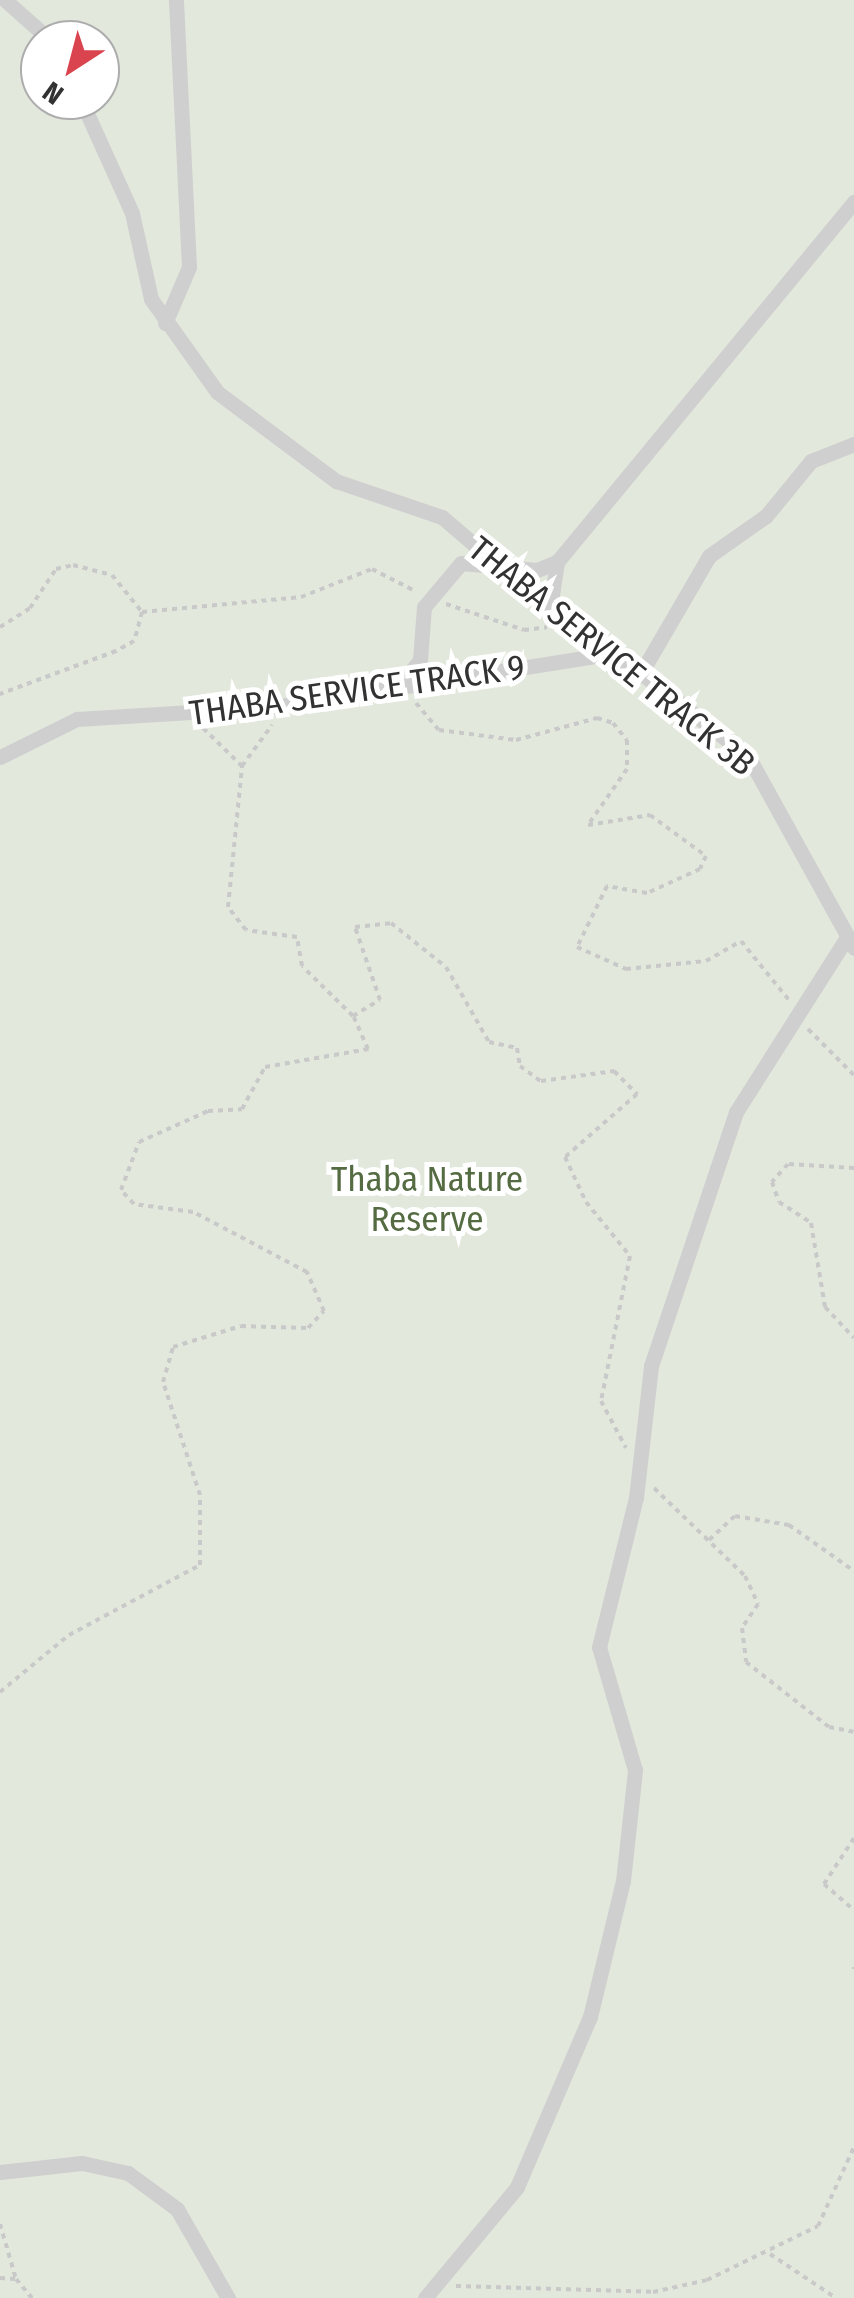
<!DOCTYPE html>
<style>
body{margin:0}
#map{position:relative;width:854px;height:2298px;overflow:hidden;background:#fff;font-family:"Fira Sans Condensed",sans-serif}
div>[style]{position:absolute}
.green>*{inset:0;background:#e2e8dc}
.path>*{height:4px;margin-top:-2px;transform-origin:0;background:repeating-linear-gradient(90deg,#c9c9c9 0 5px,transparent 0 10px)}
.minor>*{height:15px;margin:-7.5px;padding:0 7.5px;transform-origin:7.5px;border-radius:7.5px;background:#cfcfcf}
span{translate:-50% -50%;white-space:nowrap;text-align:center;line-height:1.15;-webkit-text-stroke:10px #fff;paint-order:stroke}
.street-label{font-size:35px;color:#323232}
.park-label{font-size:35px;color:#556b42}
.north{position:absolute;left:20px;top:20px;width:100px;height:100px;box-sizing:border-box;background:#fff;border:2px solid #adadad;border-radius:50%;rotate:216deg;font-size:28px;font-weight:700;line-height:40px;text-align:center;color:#323232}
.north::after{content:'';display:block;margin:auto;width:35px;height:45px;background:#d9444f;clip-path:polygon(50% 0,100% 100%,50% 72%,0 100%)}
</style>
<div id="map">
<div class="green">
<div style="clip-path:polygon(evenodd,0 0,854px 0,854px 2298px,0 2298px,0 0,40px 40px,100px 40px,100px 100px,40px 100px,40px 40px)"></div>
</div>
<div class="path">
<div style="left:446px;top:604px;width:82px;rotate:18.4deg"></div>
<div style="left:524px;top:630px;width:23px;rotate:-7deg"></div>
<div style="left:142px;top:612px;width:160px;rotate:-5.4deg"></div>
<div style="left:301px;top:597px;width:76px;rotate:-21.5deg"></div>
<div style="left:372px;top:569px;width:48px;rotate:27.1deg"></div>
<div style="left:0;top:627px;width:36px;rotate:-32deg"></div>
<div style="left:30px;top:608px;width:47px;rotate:-56.3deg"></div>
<div style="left:56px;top:569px;width:17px;rotate:-13deg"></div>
<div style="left:73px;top:565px;width:40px;rotate:14.4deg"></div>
<div style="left:112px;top:575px;width:48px;rotate:51deg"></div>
<div style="left:142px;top:612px;width:30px;rotate:105deg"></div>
<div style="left:134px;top:641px;width:21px;rotate:151deg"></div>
<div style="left:116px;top:651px;width:124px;rotate:159.7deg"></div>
<div style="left:416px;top:703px;width:35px;rotate:50deg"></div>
<div style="left:439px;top:730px;width:78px;rotate:7.4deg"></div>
<div style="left:516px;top:740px;width:84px;rotate:-15.2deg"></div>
<div style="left:597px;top:718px;width:17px;rotate:17deg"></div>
<div style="left:613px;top:723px;width:22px;rotate:51deg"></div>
<div style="left:627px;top:740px;width:29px;rotate:90deg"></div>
<div style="left:627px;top:769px;width:68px;rotate:124.9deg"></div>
<div style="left:588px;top:825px;width:63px;rotate:-9.2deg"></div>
<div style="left:650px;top:815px;width:69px;rotate:36.2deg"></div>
<div style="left:706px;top:856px;width:14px;rotate:115deg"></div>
<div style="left:700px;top:869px;width:58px;rotate:155.6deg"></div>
<div style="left:647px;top:893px;width:41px;rotate:-170.1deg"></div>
<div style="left:607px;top:886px;width:68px;rotate:116.2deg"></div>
<div style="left:577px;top:947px;width:54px;rotate:24.2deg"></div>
<div style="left:626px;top:969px;width:80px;rotate:-5.7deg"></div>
<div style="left:706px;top:961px;width:40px;rotate:-29.7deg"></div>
<div style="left:741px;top:941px;width:76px;rotate:50.9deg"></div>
<div style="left:203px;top:728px;width:54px;rotate:44.3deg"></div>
<div style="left:353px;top:1016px;width:31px;rotate:-31deg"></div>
<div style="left:380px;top:1000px;width:77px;rotate:-108.9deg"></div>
<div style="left:355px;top:927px;width:36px;rotate:-6deg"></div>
<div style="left:391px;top:923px;width:70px;rotate:38.7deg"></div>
<div style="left:446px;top:967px;width:86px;rotate:60.2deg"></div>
<div style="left:489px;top:1042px;width:29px;rotate:12deg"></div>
<div style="left:517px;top:1048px;width:18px;rotate:81deg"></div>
<div style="left:520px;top:1066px;width:26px;rotate:36deg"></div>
<div style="left:541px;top:1081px;width:74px;rotate:-7.8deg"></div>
<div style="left:614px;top:1071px;width:33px;rotate:45deg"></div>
<div style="left:637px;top:1094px;width:96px;rotate:138.8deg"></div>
<div style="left:565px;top:1157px;width:50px;rotate:65deg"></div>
<div style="left:586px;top:1202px;width:70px;rotate:50.8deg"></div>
<div style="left:630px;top:1256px;width:148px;rotate:101.3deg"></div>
<div style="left:601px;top:1401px;width:53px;rotate:62deg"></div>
<div style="left:808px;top:1029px;width:65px;rotate:45deg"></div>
<div style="left:854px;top:1168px;width:66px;rotate:-176.5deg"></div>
<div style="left:788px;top:1164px;width:24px;rotate:132deg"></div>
<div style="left:772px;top:1182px;width:21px;rotate:71deg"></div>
<div style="left:779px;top:1202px;width:38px;rotate:33deg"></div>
<div style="left:811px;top:1223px;width:85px;rotate:80.5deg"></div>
<div style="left:825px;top:1307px;width:42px;rotate:46.9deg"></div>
<div style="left:654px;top:1488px;width:127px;rotate:44deg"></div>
<div style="left:745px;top:1576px;width:31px;rotate:65deg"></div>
<div style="left:758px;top:1604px;width:29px;rotate:124deg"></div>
<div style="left:742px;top:1628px;width:34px;rotate:83deg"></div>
<div style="left:746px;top:1662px;width:105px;rotate:38.1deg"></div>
<div style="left:829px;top:1727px;width:25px;rotate:11deg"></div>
<div style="left:709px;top:1540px;width:35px;rotate:-43deg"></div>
<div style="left:735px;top:1516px;width:55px;rotate:9.5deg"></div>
<div style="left:789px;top:1525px;width:80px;rotate:35.3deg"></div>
<div style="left:0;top:1692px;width:89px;rotate:-39.6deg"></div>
<div style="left:69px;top:1635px;width:149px;rotate:-28.1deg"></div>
<div style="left:200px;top:1565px;width:70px;rotate:-90deg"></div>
<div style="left:200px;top:1495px;width:119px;rotate:-108.1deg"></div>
<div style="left:163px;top:1382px;width:36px;rotate:-74deg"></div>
<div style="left:173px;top:1347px;width:71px;rotate:-17.2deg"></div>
<div style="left:241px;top:1326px;width:67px;rotate:1.7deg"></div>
<div style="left:308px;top:1328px;width:23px;rotate:-47deg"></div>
<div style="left:324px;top:1311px;width:43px;rotate:-113.6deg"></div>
<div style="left:307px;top:1272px;width:129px;rotate:-152.2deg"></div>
<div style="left:193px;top:1212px;width:60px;rotate:-172.3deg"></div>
<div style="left:134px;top:1204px;width:19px;rotate:-133deg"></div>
<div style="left:121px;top:1190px;width:51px;rotate:-69.4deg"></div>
<div style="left:139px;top:1142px;width:76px;rotate:-24.2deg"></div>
<div style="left:208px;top:1111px;width:34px;rotate:-3deg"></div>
<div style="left:242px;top:1109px;width:48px;rotate:-61.3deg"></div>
<div style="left:265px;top:1067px;width:105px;rotate:-9.9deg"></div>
<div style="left:368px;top:1049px;width:36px;rotate:-114deg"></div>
<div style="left:353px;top:1016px;width:71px;rotate:-135.6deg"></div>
<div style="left:302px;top:966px;width:29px;rotate:-100deg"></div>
<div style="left:297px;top:937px;width:51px;rotate:-172.2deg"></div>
<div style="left:246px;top:930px;width:29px;rotate:-128deg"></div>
<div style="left:228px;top:907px;width:142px;rotate:-84.3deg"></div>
<div style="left:242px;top:766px;width:51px;rotate:-53.8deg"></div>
<div style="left:854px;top:1838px;width:55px;rotate:123.1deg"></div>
<div style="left:824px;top:1884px;width:40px;rotate:41deg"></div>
<div style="left:854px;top:1967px;width:2px;rotate:90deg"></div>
<div style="left:0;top:2224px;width:57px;rotate:73.8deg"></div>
<div style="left:16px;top:2279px;width:25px;rotate:50deg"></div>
<div style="left:770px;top:2254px;width:79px;rotate:33.7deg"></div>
<div style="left:0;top:2278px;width:15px;rotate:4deg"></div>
<div style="left:456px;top:2286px;width:197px;rotate:1.7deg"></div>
<div style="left:653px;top:2292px;width:55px;rotate:-12.5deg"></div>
<div style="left:707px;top:2280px;width:123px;rotate:-25.9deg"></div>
<div style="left:818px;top:2226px;width:87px;rotate:-65.5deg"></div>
</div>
<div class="minor">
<div style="left:5px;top:0;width:60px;rotate:41.6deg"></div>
<div style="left:81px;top:100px;width:124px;rotate:65.7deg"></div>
<div style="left:132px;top:213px;width:88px;rotate:77.5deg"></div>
<div style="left:151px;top:299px;width:114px;rotate:54.6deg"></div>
<div style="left:217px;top:392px;width:149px;rotate:36.8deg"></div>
<div style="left:336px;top:481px;width:112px;rotate:18.8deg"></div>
<div style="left:442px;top:517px;width:212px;rotate:40.6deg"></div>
<div style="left:603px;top:655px;width:42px;rotate:25.3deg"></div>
<div style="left:641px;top:673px;width:135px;rotate:37.8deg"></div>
<div style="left:748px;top:756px;width:219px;rotate:61.1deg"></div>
<div style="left:165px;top:323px;width:61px;rotate:-66.8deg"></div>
<div style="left:189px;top:267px;width:267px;rotate:-92.8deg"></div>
<div style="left:550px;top:608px;width:47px;rotate:-81.3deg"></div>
<div style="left:557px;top:562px;width:467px;rotate:-50.5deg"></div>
<div style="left:641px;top:673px;width:135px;rotate:-59.8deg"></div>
<div style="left:709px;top:556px;width:70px;rotate:-35.1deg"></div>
<div style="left:766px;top:516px;width:71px;rotate:-50.7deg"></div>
<div style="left:811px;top:461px;width:46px;rotate:-21.6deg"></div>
<div style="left:400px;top:684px;width:31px;rotate:-50deg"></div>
<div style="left:420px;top:660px;width:53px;rotate:-85.7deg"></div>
<div style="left:424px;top:607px;width:57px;rotate:-49.9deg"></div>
<div style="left:461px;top:563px;width:76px;rotate:5.3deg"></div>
<div style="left:537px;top:570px;width:22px;rotate:-22deg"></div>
<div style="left:0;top:757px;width:86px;rotate:-26.3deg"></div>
<div style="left:77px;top:719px;width:197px;rotate:-3.5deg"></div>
<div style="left:274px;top:707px;width:333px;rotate:-9deg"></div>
<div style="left:0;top:2172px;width:82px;rotate:-6.3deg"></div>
<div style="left:82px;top:2163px;width:47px;rotate:12.3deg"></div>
<div style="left:128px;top:2173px;width:61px;rotate:36.3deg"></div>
<div style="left:177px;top:2209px;width:103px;rotate:60.2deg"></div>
<div style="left:425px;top:2298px;width:144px;rotate:-50.3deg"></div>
<div style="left:517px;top:2187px;width:185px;rotate:-66.8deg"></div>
<div style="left:590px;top:2017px;width:140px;rotate:-76.4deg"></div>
<div style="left:623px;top:1881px;width:112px;rotate:-83.8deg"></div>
<div style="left:635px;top:1770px;width:128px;rotate:-106.3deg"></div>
<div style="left:599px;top:1647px;width:154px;rotate:-76.1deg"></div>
<div style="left:636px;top:1498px;width:133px;rotate:-83.5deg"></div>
<div style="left:651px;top:1366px;width:268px;rotate:-71.5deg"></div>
<div style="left:736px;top:1112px;width:205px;rotate:-57.6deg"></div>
</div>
<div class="street-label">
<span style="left:612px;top:656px;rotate:39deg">THABA SERVICE TRACK 3B</span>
<span style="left:357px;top:690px;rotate:-8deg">THABA SERVICE TRACK 9</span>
</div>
<div class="park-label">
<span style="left:427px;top:1199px">Thaba Nature<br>Reserve</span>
</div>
<div class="north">N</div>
</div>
